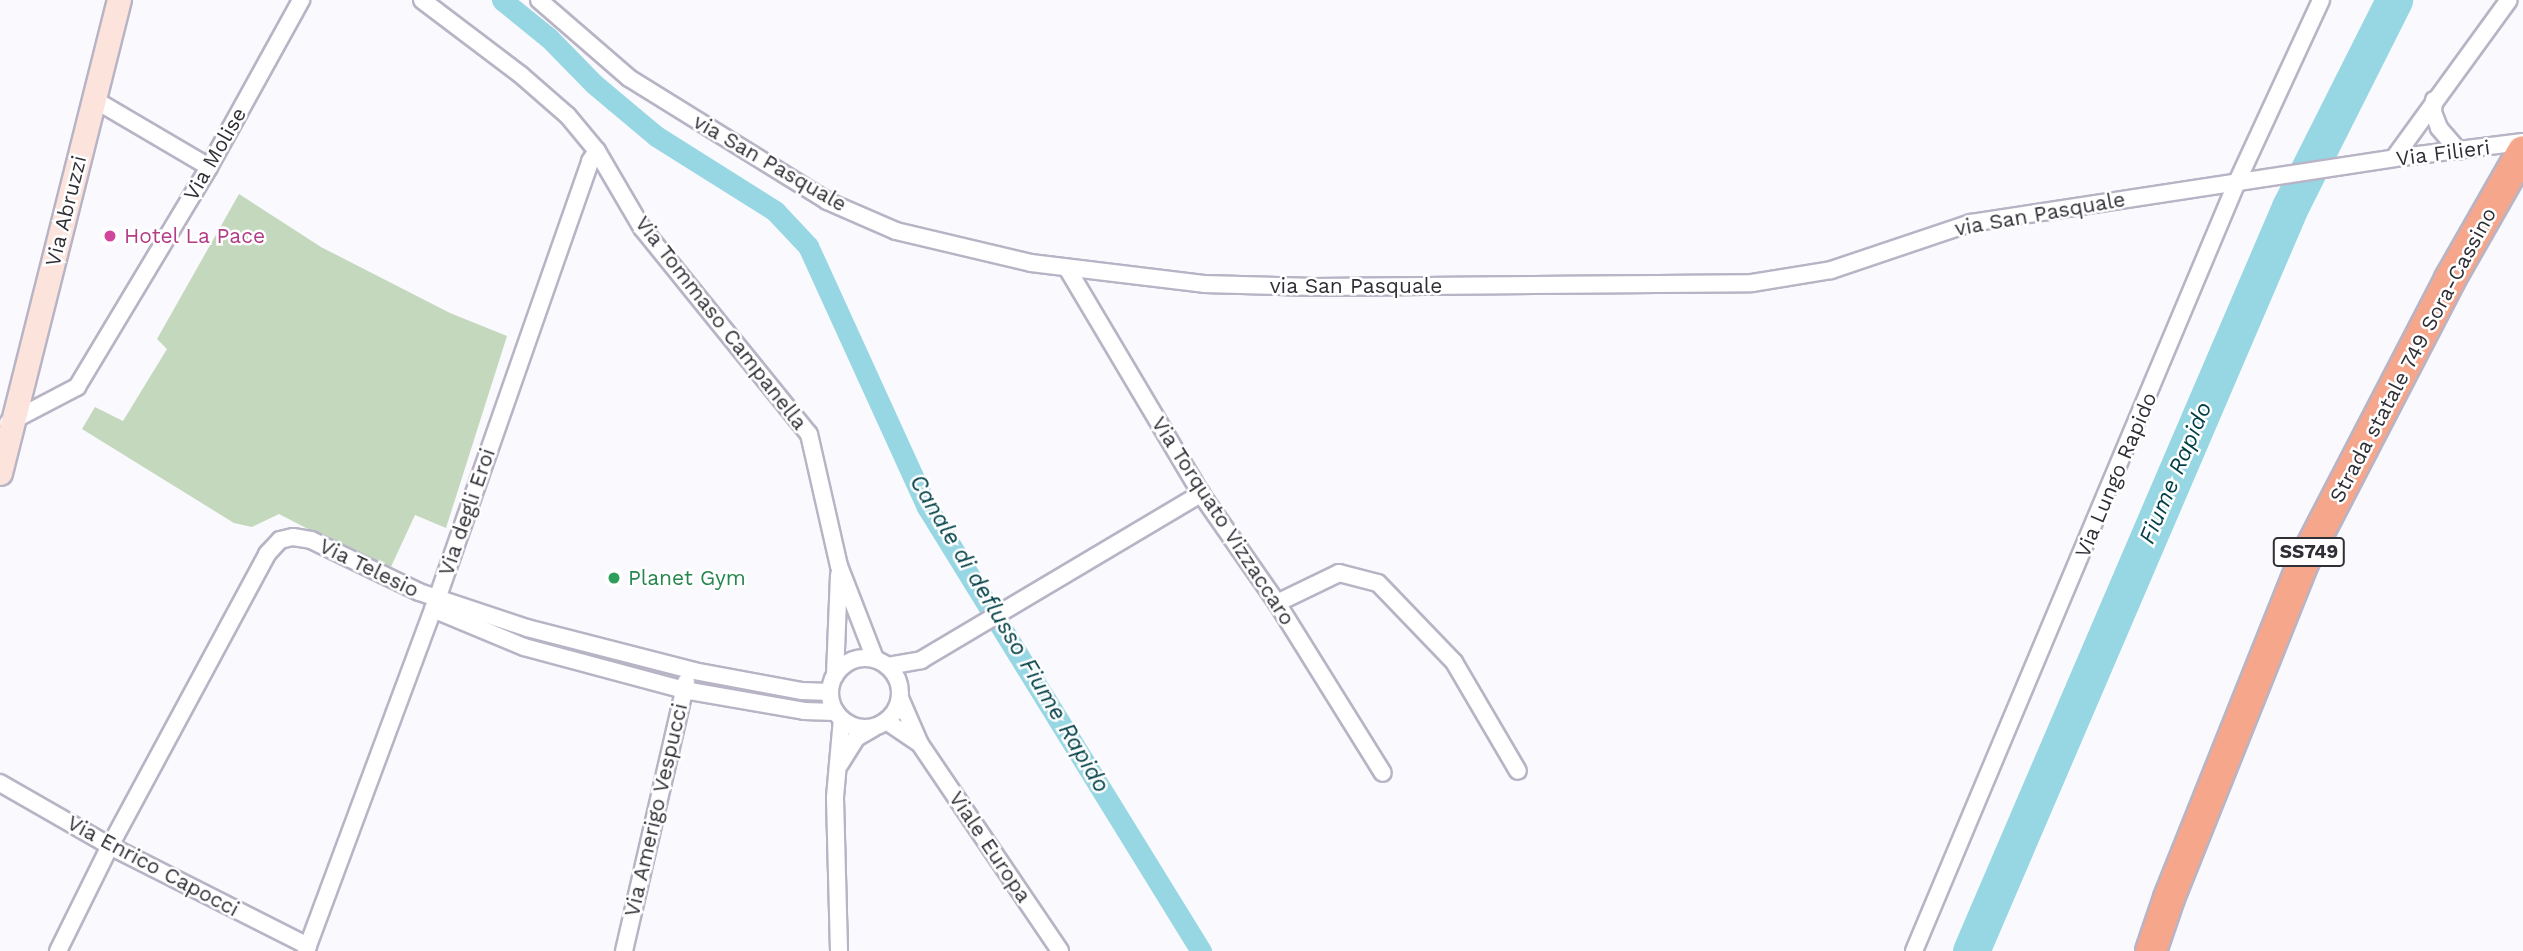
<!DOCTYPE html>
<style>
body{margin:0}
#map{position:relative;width:2523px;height:951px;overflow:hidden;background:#faf9fd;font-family:"Work Sans",sans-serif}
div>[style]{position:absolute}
.green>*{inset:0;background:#c3d8bd}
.canal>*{height:21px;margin:-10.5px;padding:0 10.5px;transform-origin:10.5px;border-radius:10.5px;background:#97d7e3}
.river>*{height:37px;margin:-18.5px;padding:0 18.5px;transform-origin:18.5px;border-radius:18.5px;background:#97d7e3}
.roads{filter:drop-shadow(2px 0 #b8b4c5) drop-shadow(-2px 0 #b8b4c5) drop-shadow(0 2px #b8b4c5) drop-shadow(0 -2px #b8b4c5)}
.street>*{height:16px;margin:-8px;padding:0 8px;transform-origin:8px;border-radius:8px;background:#fff}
.street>.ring{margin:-8px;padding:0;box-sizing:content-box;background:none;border:16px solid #fff;border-radius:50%}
.secondary>*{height:23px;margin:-11.5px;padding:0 11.5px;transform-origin:11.5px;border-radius:11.5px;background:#fce4dc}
.highway>*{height:30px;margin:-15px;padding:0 15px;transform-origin:15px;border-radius:15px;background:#f6a68b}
.dots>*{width:19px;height:19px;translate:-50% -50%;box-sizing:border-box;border:4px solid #fff;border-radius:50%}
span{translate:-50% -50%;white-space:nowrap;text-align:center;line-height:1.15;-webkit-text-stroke:5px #fff;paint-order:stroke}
.shield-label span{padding:2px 5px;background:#fff;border:2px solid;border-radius:5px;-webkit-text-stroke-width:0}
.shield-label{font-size:19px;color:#312f36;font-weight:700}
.street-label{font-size:21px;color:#312f36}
.hotel-label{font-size:21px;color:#b23c85}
.left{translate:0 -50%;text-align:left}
.leisure-label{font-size:21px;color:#27864d}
.water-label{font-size:23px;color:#003f47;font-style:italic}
</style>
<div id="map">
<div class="green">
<div style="clip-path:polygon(239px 194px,321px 247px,450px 313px,507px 336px,446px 528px,415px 515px,389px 571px,279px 514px,252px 527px,234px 523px,82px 429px,95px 407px,123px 421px,167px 349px,157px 339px)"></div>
</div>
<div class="canal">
<div style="left:502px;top:0;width:60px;rotate:39deg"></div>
<div style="left:549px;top:38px;width:64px;rotate:45.6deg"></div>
<div style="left:594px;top:84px;width:81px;rotate:40deg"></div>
<div style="left:656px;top:136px;width:141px;rotate:32.2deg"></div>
<div style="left:775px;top:211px;width:48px;rotate:46.7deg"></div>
<div style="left:808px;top:246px;width:287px;rotate:65.5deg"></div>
<div style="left:927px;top:507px;width:522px;rotate:58.32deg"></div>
</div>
<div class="river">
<div style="left:1971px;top:951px;width:810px;rotate:-66.79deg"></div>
<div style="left:2290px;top:207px;width:232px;rotate:-63.3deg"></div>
</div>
<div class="roads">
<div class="street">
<div style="left:422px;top:0;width:124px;rotate:37.1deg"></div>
<div style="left:521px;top:75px;width:62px;rotate:41.1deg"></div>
<div style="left:568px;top:116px;width:45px;rotate:50.4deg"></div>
<div style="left:597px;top:151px;width:89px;rotate:59.7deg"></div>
<div style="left:642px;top:228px;width:265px;rotate:51deg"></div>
<div style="left:809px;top:434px;width:135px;rotate:77.2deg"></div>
<div style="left:839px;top:566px;width:100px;rotate:68.8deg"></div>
<div style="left:539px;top:0;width:119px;rotate:40.9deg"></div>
<div style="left:629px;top:78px;width:233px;rotate:31.8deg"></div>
<div style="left:827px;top:201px;width:75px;rotate:23.5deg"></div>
<div style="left:896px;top:231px;width:139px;rotate:13.3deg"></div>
<div style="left:1031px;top:263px;width:174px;rotate:6.9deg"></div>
<div style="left:1204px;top:284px;width:111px;rotate:1.5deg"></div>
<div style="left:1315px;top:287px;width:437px;rotate:-0.5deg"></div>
<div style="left:1752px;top:283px;width:80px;rotate:-9.3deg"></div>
<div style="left:1831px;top:270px;width:148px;rotate:-18.6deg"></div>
<div style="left:1971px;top:223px;width:428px;rotate:-8.7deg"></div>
<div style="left:2394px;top:158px;width:130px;rotate:-7.1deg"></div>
<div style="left:95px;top:100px;width:132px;rotate:30.4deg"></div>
<div style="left:2434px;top:100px;width:12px;rotate:95deg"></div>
<div style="left:2433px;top:112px;width:17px;rotate:69deg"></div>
<div style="left:2439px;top:128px;width:30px;rotate:49deg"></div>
<div style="left:2394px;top:158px;width:195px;rotate:-54deg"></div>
<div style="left:1067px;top:268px;width:263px;rotate:59.3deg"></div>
<div style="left:1201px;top:494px;width:133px;rotate:55.1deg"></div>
<div style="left:1277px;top:603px;width:200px;rotate:58.1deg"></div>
<div style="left:8px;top:423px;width:78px;rotate:-27.6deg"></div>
<div style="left:77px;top:387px;width:257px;rotate:-59deg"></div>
<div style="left:209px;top:167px;width:191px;rotate:-61.1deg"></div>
<div style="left:1277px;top:603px;width:69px;rotate:-25.8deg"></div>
<div style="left:1339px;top:573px;width:40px;rotate:14.4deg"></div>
<div style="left:1378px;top:583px;width:110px;rotate:46.1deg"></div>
<div style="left:1454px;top:662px;width:126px;rotate:59.6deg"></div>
<div style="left:433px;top:609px;width:99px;rotate:22.7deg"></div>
<div style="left:524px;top:647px;width:166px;rotate:15deg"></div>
<div style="left:684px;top:690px;width:122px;rotate:9.9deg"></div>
<div style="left:804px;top:711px;width:32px;rotate:2deg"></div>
<div class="ring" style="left:830px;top:658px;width:54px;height:54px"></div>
<div style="left:888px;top:666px;width:34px;rotate:-10deg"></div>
<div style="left:921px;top:660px;width:326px;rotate:-30.7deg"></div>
<div style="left:835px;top:675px;width:100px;rotate:-87.7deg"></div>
<div style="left:900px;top:698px;width:50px;rotate:66.5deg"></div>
<div style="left:920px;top:744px;width:250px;rotate:55.9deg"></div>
<div style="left:886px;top:721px;width:41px;rotate:34.1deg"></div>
<div style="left:840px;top:764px;width:31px;rotate:-58deg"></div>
<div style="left:856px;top:738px;width:20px;rotate:-30deg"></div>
<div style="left:0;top:783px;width:127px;rotate:29.8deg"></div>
<div style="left:110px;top:846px;width:222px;rotate:26.8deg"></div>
<div style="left:58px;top:951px;width:117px;rotate:-63.7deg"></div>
<div style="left:110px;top:846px;width:332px;rotate:-61.7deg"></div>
<div style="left:267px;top:554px;width:19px;rotate:-47deg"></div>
<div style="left:280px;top:540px;width:13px;rotate:-13deg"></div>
<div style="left:293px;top:537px;width:18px;rotate:9deg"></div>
<div style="left:311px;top:540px;width:120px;rotate:25.7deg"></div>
<div style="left:419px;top:592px;width:114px;rotate:18.4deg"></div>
<div style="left:527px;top:628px;width:172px;rotate:14.4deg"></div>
<div style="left:694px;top:671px;width:110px;rotate:10.5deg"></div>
<div style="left:802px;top:691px;width:28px;rotate:2deg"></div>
<div style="left:306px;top:951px;width:376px;rotate:-69.6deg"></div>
<div style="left:437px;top:599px;width:464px;rotate:-70.7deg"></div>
<div style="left:590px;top:161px;width:12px;rotate:-55deg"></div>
<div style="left:624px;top:951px;width:276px;rotate:-77deg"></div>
<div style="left:839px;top:951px;width:154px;rotate:-91.5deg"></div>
<div style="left:835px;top:797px;width:78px;rotate:-84.9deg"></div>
<div style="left:1914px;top:951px;width:834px;rotate:-67.22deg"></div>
<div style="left:2237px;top:182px;width:200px;rotate:-65.2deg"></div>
</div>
<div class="secondary">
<div style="left:0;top:473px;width:488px;rotate:-75.9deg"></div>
</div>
<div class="highway">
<div style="left:2151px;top:951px;width:56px;rotate:-71.2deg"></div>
<div style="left:2169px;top:898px;width:363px;rotate:-68.2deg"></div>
<div style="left:2304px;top:561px;width:318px;rotate:-62.6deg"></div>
<div style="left:2450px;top:279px;width:147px;rotate:-60.3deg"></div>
</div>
</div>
<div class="dots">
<div style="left:110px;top:236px;background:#d1479c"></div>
<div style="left:614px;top:578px;background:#2e9e5b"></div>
</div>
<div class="shield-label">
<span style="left:2309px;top:552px">SS749</span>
</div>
<div class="street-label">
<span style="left:2443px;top:153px;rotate:-7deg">Via Filieri</span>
<span style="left:215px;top:154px;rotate:-60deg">Via Molise</span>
<span style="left:770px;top:163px;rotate:30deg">via San Pasquale</span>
<span style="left:66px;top:211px;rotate:-76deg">Via Abruzzi</span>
<span style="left:2040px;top:214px;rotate:-10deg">via San Pasquale</span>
<span style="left:1356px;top:286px">via San Pasquale</span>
<span style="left:721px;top:323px;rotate:52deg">Via Tommaso Campanella</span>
<span style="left:2413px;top:355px;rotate:-62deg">Strada statale 749 Sora-Cassino</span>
<span style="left:2116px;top:475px;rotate:-67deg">Via Lungo Rapido</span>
<span style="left:467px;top:512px;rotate:-71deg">Via degli Eroi</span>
<span style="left:1223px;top:521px;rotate:57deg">Via Torquato Vizzaccaro</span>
<span style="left:369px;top:568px;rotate:26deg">Via Telesio</span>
<span style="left:656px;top:810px;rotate:-77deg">Via Amerigo Vespucci</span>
<span style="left:990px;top:847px;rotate:56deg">Viale Europa</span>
<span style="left:153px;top:866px;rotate:28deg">Via Enrico Capocci</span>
</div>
<div class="hotel-label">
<span class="left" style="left:124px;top:236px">Hotel La Pace</span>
</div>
<div class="leisure-label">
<span class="left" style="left:628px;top:578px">Planet Gym</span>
</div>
<div class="water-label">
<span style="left:2176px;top:473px;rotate:-67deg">Fiume Rapido</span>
<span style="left:1009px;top:634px;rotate:59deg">Canale di deflusso Fiume Rapido</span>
</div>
</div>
